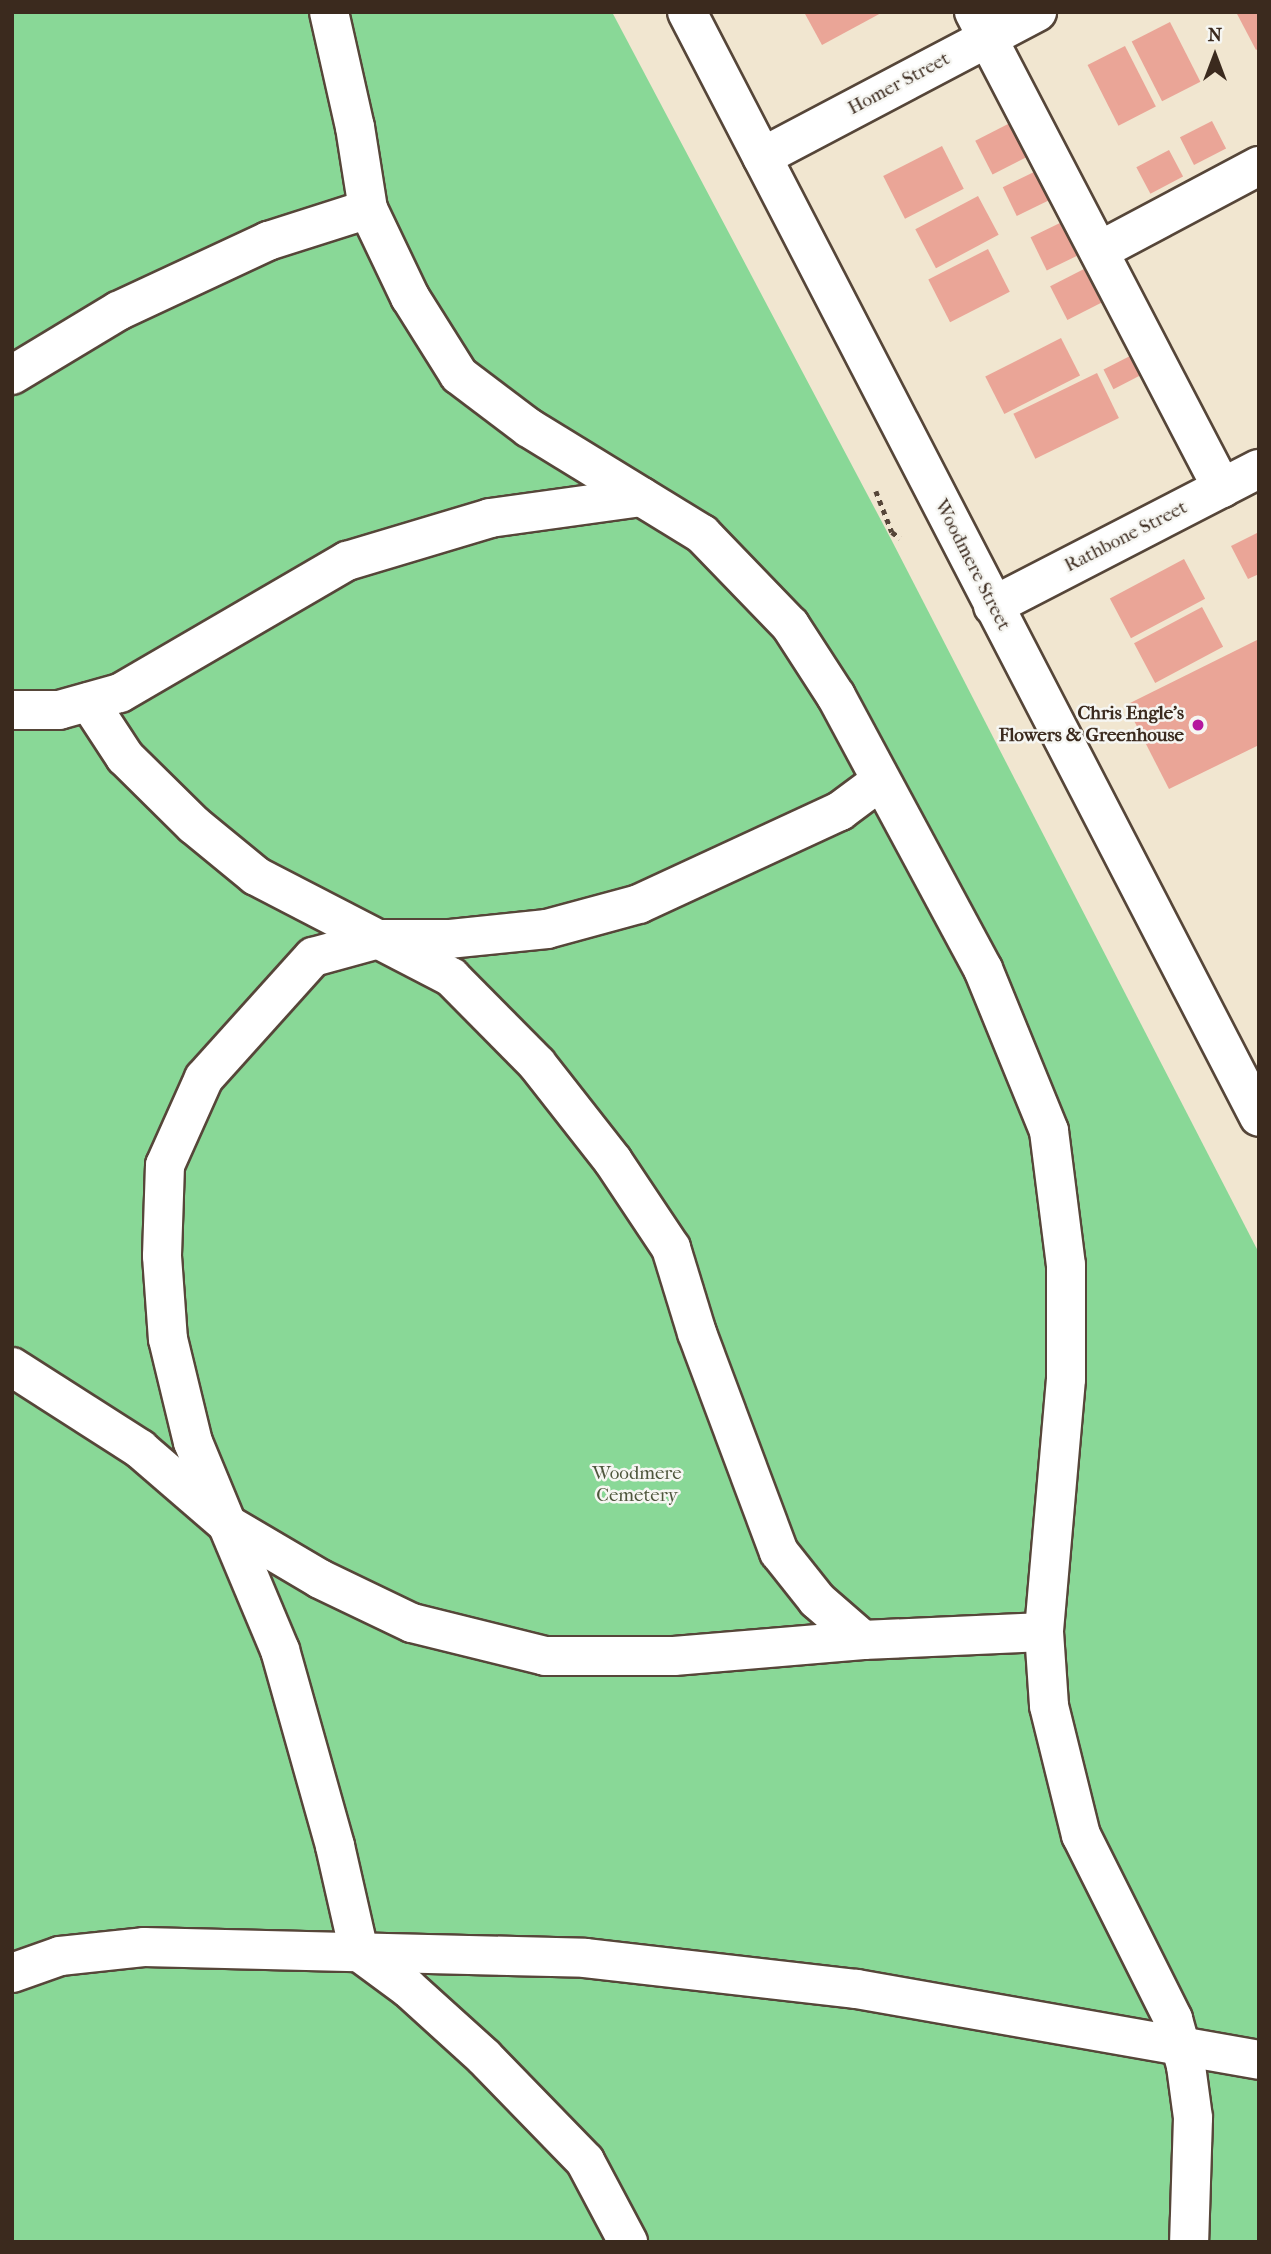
<!DOCTYPE html>
<style>
body{margin:0}
#map{position:relative;width:1271px;height:2254px;overflow:hidden;background:#f1e6d0;font-family:"IM FELL French Canon",serif}
div>[style]{position:absolute}
.green>*{inset:0;background:#89d897}
.building>*{inset:0;background:#eaa597;transform-origin:0 0}
.path>*{height:4.5px;margin-top:-2.25px;transform-origin:0;background:repeating-linear-gradient(90deg,#564639 0 5px,transparent 0 10px)}
.roads{filter:drop-shadow(2px 0 #564639) drop-shadow(-2px 0 #564639) drop-shadow(0 2px #564639) drop-shadow(0 -2px #564639)}
.minor>*{height:38px;margin:-19px;padding:0 19px;transform-origin:19px;border-radius:19px;background:#fff}
.dots>*{width:19px;height:19px;translate:-50% -50%;box-sizing:border-box;border:4px solid #f6f6f2;border-radius:50%}
span{translate:-50% -50%;white-space:nowrap;text-align:center;line-height:1.15;-webkit-text-stroke:5px #f6f6f2;paint-order:stroke}
.street-label{font-size:19px;color:#3b2a1e}
.poi-label{font-size:19px;color:#3b2a1e;font-weight:700}
.right{translate:-100% -50%;text-align:right}
.park-label{font-size:19px;color:#4e563c}
.frame{position:absolute;inset:0;border:14px solid #3b2a1e;pointer-events:none}
.north{position:absolute;left:1180px;top:21px;width:70px;height:70px;-webkit-text-stroke:5px #f6f6f2;paint-order:stroke;rotate:0deg;font-size:19px;font-weight:700;line-height:28px;text-align:center;color:#3b2a1e}
.north::after{content:'';display:block;margin:auto;width:24px;height:32px;background:#3b2a1e;clip-path:polygon(50% 0,100% 100%,50% 72%,0 100%)}
</style>
<div id="map">
<div class="green">
<div style="clip-path:polygon(12px 12px,612px 12px,892px 541px,1259px 1253px,1259px 2242px,12px 2242px)"></div>
</div>
<div class="building">
<div style="clip-path:polygon(804px 12px,883px 12px,822px 45px)"></div>
<div style="clip-path:polygon(1236px 12px,1259px 12px,1259px 48px,1256px 50px)"></div>
<div style="left:1170px;top:22px;width:67px;height:43px;rotate:63deg"></div>
<div style="left:1125px;top:46px;width:68px;height:42px;rotate:63deg"></div>
<div style="left:1212px;top:121px;width:31px;height:36px;rotate:63deg"></div>
<div style="left:1010px;top:123px;width:38px;height:39px;rotate:63deg"></div>
<div style="left:942px;top:146px;width:48px;height:66px;rotate:63deg"></div>
<div style="left:1169px;top:150px;width:30px;height:37px;rotate:62deg"></div>
<div style="left:1036px;top:171px;width:32px;height:37px;rotate:64deg"></div>
<div style="left:978px;top:196px;width:44px;height:71px;rotate:62deg"></div>
<div style="left:1062px;top:222px;width:37px;height:35px;rotate:64deg"></div>
<div style="left:988px;top:249px;width:48px;height:67px;rotate:63deg"></div>
<div style="left:1084px;top:269px;width:38px;height:38px;rotate:63deg"></div>
<div style="left:1061px;top:338px;width:42px;height:85px;rotate:63deg"></div>
<div style="left:1132px;top:355px;width:22px;height:32px;rotate:63deg"></div>
<div style="left:1097px;top:373px;width:50px;height:93px;rotate:64deg"></div>
<div style="clip-path:polygon(1259px 532px,1259px 574px,1248px 579px,1231px 546px)"></div>
<div style="left:1184px;top:559px;width:45px;height:84px;rotate:62deg"></div>
<div style="left:1202px;top:607px;width:45px;height:77px;rotate:62deg"></div>
<div style="clip-path:polygon(1259px 639px,1259px 745px,1169px 789px,1126px 705px)"></div>
</div>
<div class="path">
<div style="left:876px;top:491px;width:44px;rotate:68.7deg"></div>
<div style="left:892px;top:532px;width:10px;rotate:37deg"></div>
</div>
<div class="roads">
<div class="minor">
<div style="left:329px;top:12px;width:118px;rotate:77.3deg"></div>
<div style="left:355px;top:127px;width:83px;rotate:81deg"></div>
<div style="left:368px;top:209px;width:98px;rotate:64.5deg"></div>
<div style="left:410px;top:297px;width:92px;rotate:57.9deg"></div>
<div style="left:459px;top:375px;width:88px;rotate:37.1deg"></div>
<div style="left:529px;top:428px;width:203px;rotate:31.5deg"></div>
<div style="left:702px;top:534px;width:127px;rotate:46deg"></div>
<div style="left:790px;top:625px;width:85px;rotate:57.1deg"></div>
<div style="left:836px;top:696px;width:310px;rotate:61.7deg"></div>
<div style="left:983px;top:969px;width:175px;rotate:67.8deg"></div>
<div style="left:1049px;top:1131px;width:135px;rotate:82.8deg"></div>
<div style="left:1066px;top:1265px;width:114px;rotate:90deg"></div>
<div style="left:1066px;top:1379px;width:254px;rotate:95deg"></div>
<div style="left:1044px;top:1632px;width:74px;rotate:86.1deg"></div>
<div style="left:1049px;top:1706px;width:133px;rotate:76.1deg"></div>
<div style="left:1081px;top:1835px;width:206px;rotate:63.4deg"></div>
<div style="left:1173px;top:2019px;width:49px;rotate:74.5deg"></div>
<div style="left:1186px;top:2066px;width:52px;rotate:82.3deg"></div>
<div style="left:1193px;top:2118px;width:124px;rotate:91.8deg"></div>
<div style="left:687px;top:12px;width:1244px;rotate:62.63deg"></div>
<div style="left:974px;top:12px;width:537px;rotate:62.48deg"></div>
<div style="left:762px;top:157px;width:311px;rotate:-27.8deg"></div>
<div style="left:1099px;top:251px;width:181px;rotate:-28deg"></div>
<div style="left:12px;top:375px;width:124px;rotate:-31.1deg"></div>
<div style="left:118px;top:311px;width:166px;rotate:-25deg"></div>
<div style="left:268px;top:241px;width:105px;rotate:-17.7deg"></div>
<div style="left:993px;top:606px;width:299px;rotate:-27.3deg"></div>
<div style="left:89px;top:702px;width:66px;rotate:56.8deg"></div>
<div style="left:125px;top:757px;width:97px;rotate:44.6deg"></div>
<div style="left:194px;top:825px;width:80px;rotate:39.4deg"></div>
<div style="left:256px;top:876px;width:220px;rotate:27.4deg"></div>
<div style="left:451px;top:977px;width:122px;rotate:45.3deg"></div>
<div style="left:537px;top:1064px;width:123px;rotate:51.9deg"></div>
<div style="left:613px;top:1161px;width:105px;rotate:56.3deg"></div>
<div style="left:671px;top:1248px;width:89px;rotate:73deg"></div>
<div style="left:697px;top:1333px;width:234px;rotate:69.5deg"></div>
<div style="left:779px;top:1552px;width:61px;rotate:51.6deg"></div>
<div style="left:817px;top:1600px;width:61px;rotate:41deg"></div>
<div style="left:12px;top:710px;width:47px"></div>
<div style="left:59px;top:710px;width:63px;rotate:-15.6deg"></div>
<div style="left:120px;top:693px;width:263px;rotate:-30.2deg"></div>
<div style="left:347px;top:561px;width:149px;rotate:-16.7deg"></div>
<div style="left:490px;top:518px;width:153px;rotate:-7.9deg"></div>
<div style="left:879px;top:782px;width:49px;rotate:143.4deg"></div>
<div style="left:840px;top:811px;width:221px;rotate:155.2deg"></div>
<div style="left:639px;top:904px;width:95px;rotate:164.8deg"></div>
<div style="left:547px;top:929px;width:97px;rotate:174.1deg"></div>
<div style="left:451px;top:939px;width:72px;rotate:180deg"></div>
<div style="left:379px;top:939px;width:68px;rotate:164.7deg"></div>
<div style="left:313px;top:957px;width:163px;rotate:132deg"></div>
<div style="left:204px;top:1078px;width:95px;rotate:114.1deg"></div>
<div style="left:165px;top:1165px;width:91px;rotate:91.9deg"></div>
<div style="left:162px;top:1256px;width:83px;rotate:85.9deg"></div>
<div style="left:168px;top:1339px;width:106px;rotate:76.4deg"></div>
<div style="left:193px;top:1442px;width:89px;rotate:67.5deg"></div>
<div style="left:227px;top:1524px;width:108px;rotate:30.6deg"></div>
<div style="left:320px;top:1579px;width:102px;rotate:25.6deg"></div>
<div style="left:412px;top:1623px;width:137px;rotate:13.9deg"></div>
<div style="left:545px;top:1656px;width:129px"></div>
<div style="left:674px;top:1656px;width:190px;rotate:-4.8deg"></div>
<div style="left:863px;top:1640px;width:181px;rotate:-2.5deg"></div>
<div style="left:12px;top:1367px;width:152px;rotate:32.6deg"></div>
<div style="left:140px;top:1449px;width:115px;rotate:40.8deg"></div>
<div style="left:227px;top:1524px;width:137px;rotate:67.2deg"></div>
<div style="left:280px;top:1650px;width:204px;rotate:74.3deg"></div>
<div style="left:335px;top:1846px;width:109px;rotate:77.2deg"></div>
<div style="left:359px;top:1952px;width:61px;rotate:36.3deg"></div>
<div style="left:408px;top:1988px;width:103px;rotate:42.2deg"></div>
<div style="left:484px;top:2057px;width:145px;rotate:45.8deg"></div>
<div style="left:585px;top:2161px;width:92px;rotate:62deg"></div>
<div style="left:12px;top:1973px;width:51px;rotate:-19.5deg"></div>
<div style="left:60px;top:1956px;width:84px;rotate:-6.1deg"></div>
<div style="left:144px;top:1947px;width:441px;rotate:1.4deg"></div>
<div style="left:585px;top:1958px;width:274px;rotate:6.5deg"></div>
<div style="left:857px;top:1989px;width:408px;rotate:10deg"></div>
</div>
</div>
<div class="dots">
<div style="left:1198px;top:725px;background:#b5179e"></div>
</div>
<div class="street-label">
<span style="left:899px;top:84px;rotate:-28deg">Homer Street</span>
<span style="left:1126px;top:537px;rotate:-27deg">Rathbone Street</span>
<span style="left:972px;top:565px;rotate:63deg">Woodmere Street</span>
</div>
<div class="poi-label">
<span class="right" style="left:1184px;top:725px">Chris Engle's<br>Flowers &amp; Greenhouse</span>
</div>
<div class="park-label">
<span style="left:637px;top:1485px">Woodmere<br>Cemetery</span>
</div>
<div class="frame"></div>
<div class="north">N</div>
</div>
